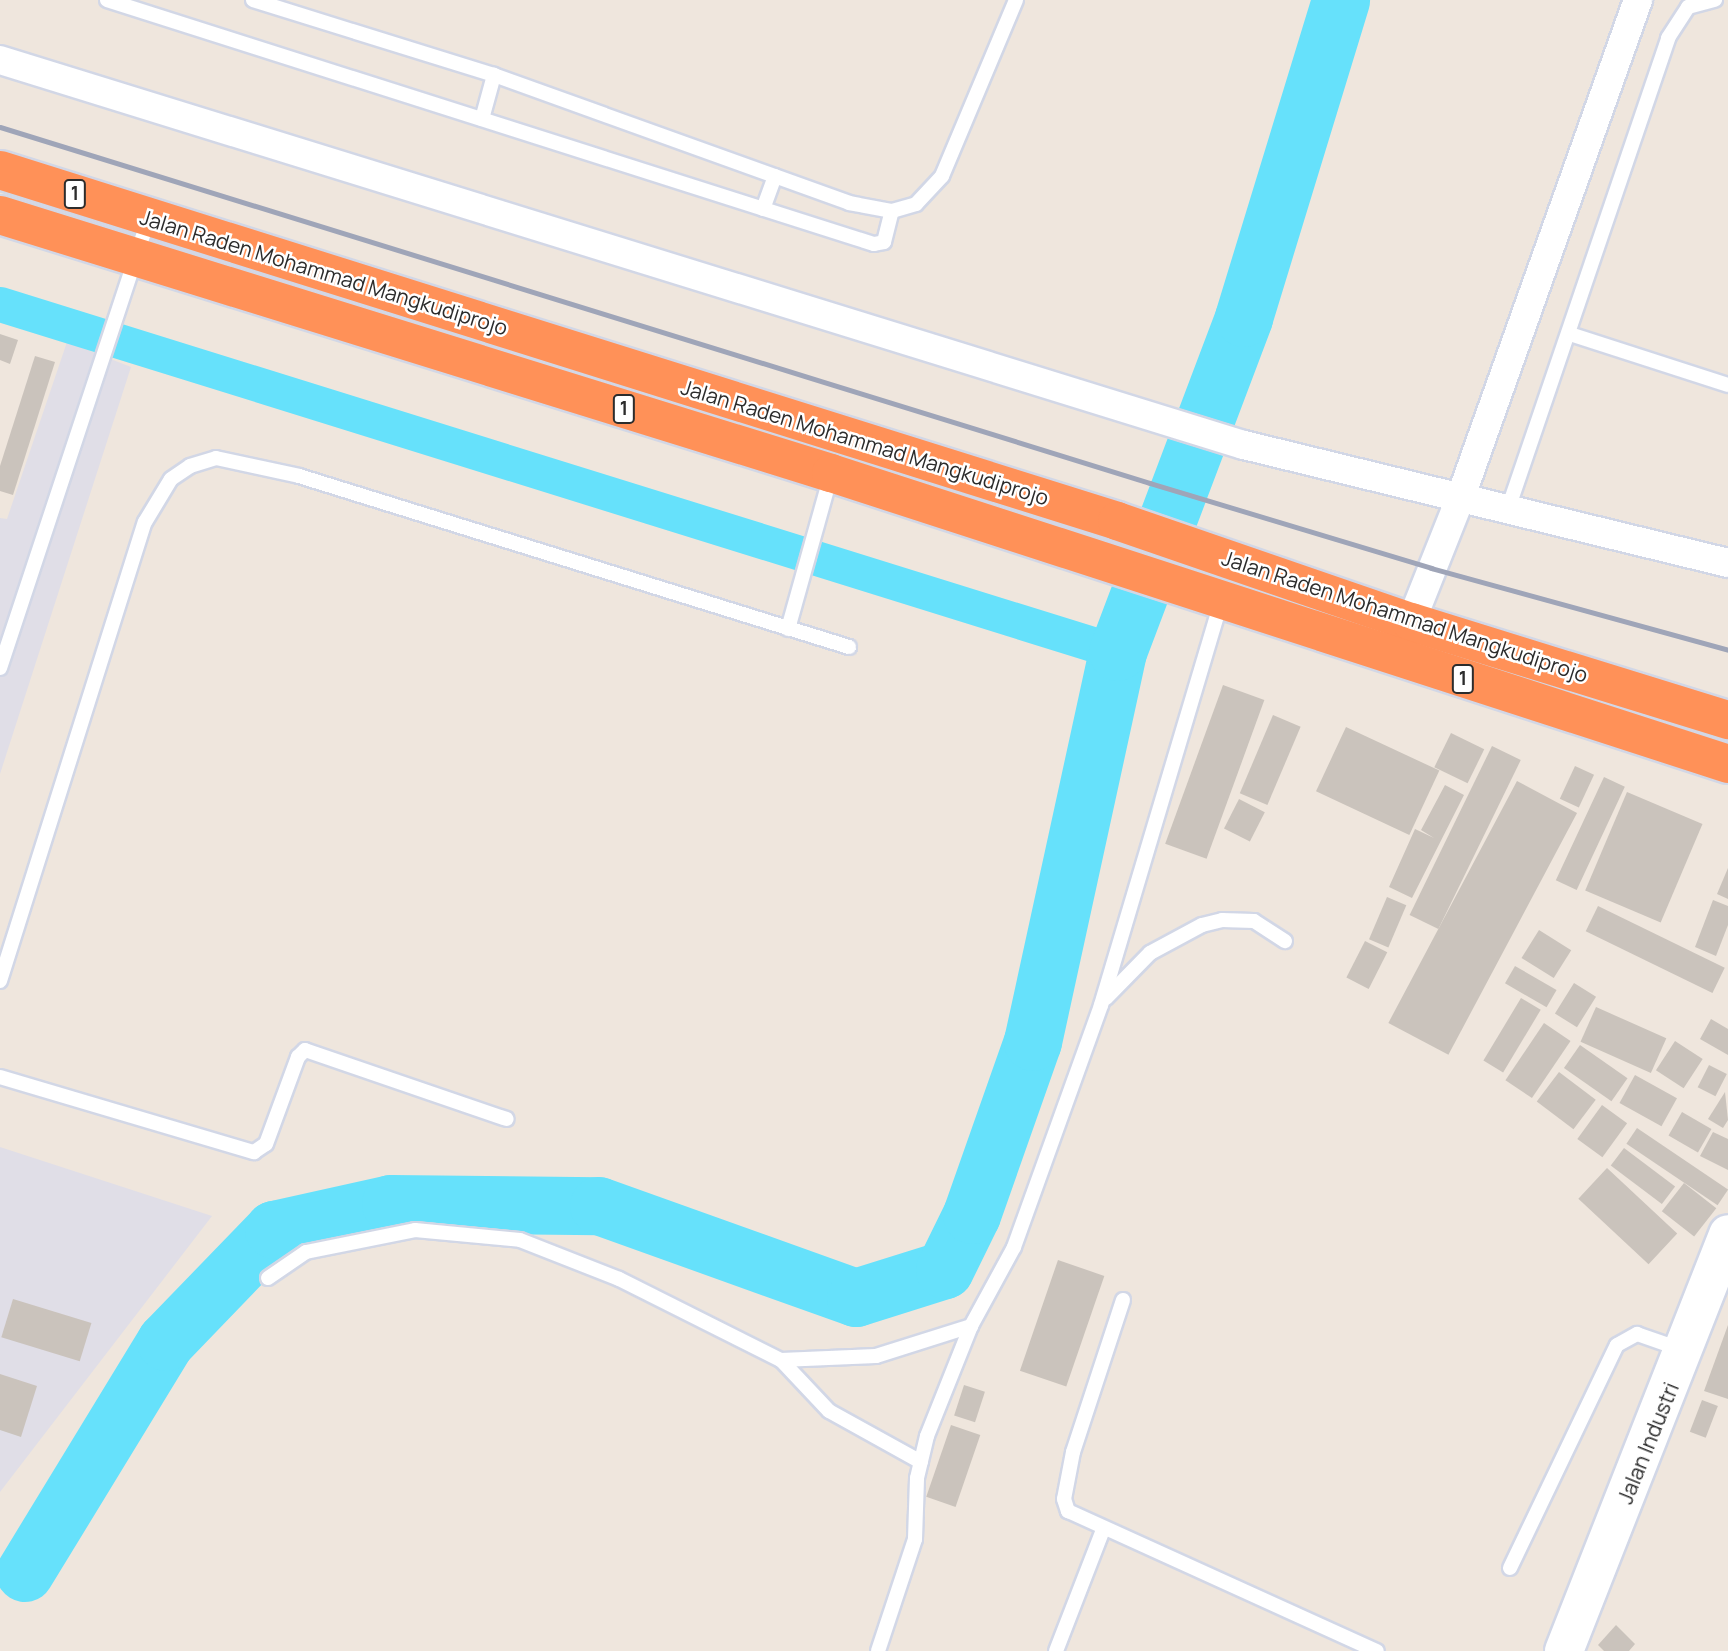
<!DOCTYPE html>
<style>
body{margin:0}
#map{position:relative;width:1728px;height:1651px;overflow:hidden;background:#efe6dd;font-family:Manrope,sans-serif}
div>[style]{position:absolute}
.industrial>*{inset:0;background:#e0dee7}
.canal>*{height:35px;margin:-17.5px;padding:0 17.5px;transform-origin:17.5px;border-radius:17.5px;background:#66e1fb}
.river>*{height:58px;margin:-29px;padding:0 29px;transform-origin:29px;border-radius:29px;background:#66e1fb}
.building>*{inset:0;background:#cac3bc;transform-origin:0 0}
.roads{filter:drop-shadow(2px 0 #d2d7e6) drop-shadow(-2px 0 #d2d7e6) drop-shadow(0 2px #d2d7e6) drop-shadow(0 -2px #d2d7e6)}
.lane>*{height:14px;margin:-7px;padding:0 7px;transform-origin:7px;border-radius:7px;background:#fff}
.street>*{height:28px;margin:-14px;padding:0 14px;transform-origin:14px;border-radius:14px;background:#fff}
.secondary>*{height:38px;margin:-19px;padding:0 19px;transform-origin:19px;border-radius:19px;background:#fff}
.highway>*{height:38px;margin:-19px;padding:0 19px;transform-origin:19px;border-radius:19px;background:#ff9158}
.rail>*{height:5px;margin:-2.5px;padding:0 2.5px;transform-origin:2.5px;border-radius:2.5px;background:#9fa5b8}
span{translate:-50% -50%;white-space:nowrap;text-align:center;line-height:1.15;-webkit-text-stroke:5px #fff;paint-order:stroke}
.shield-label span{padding:2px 5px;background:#fff;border:2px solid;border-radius:5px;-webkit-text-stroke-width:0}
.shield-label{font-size:19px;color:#2c2c2c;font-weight:700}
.street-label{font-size:21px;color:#2c2c2c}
</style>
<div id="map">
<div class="industrial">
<div style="clip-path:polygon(67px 342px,131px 367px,0 774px,0 518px,7px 519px)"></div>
<div style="clip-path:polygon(0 1147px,212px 1216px,0 1492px)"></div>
</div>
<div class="canal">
<div style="left:0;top:304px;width:1171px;rotate:17.29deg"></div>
</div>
<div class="river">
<div style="left:25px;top:1573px;width:271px;rotate:-58.6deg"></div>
<div style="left:166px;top:1342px;width:156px;rotate:-46deg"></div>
<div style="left:274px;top:1230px;width:120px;rotate:-12.5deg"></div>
<div style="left:391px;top:1204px;width:208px;rotate:0.6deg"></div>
<div style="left:599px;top:1206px;width:273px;rotate:19.7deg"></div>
<div style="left:856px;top:1298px;width:93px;rotate:-17.5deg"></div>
<div style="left:945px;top:1270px;width:61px;rotate:-63.9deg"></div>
<div style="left:972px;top:1215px;width:183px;rotate:-70.6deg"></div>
<div style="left:1033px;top:1042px;width:399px;rotate:-77.7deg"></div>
<div style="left:1118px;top:652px;width:357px;rotate:-69.3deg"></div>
<div style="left:1244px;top:318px;width:332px;rotate:-73deg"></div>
</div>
<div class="building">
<div style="clip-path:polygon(0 334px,18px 340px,10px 364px,0 360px)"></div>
<div style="clip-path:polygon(35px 356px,55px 362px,13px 495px,0 491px,0 466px)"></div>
<div style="left:1223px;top:685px;width:44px;height:169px;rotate:20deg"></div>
<div style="left:1273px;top:715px;width:30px;height:85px;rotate:23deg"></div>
<div style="left:1346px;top:727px;width:103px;height:71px;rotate:25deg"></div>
<div style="left:1451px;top:733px;width:37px;height:38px;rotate:26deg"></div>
<div style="left:1492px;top:746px;width:32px;height:188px;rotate:26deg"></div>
<div style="left:1575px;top:766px;width:21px;height:36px;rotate:25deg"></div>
<div style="left:1604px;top:777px;width:23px;height:114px;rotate:25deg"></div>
<div style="left:1517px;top:781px;width:68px;height:274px;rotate:28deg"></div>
<div style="clip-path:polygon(1445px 785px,1464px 795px,1412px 898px,1389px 887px,1415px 829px,1434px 838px,1421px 830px)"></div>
<div style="left:1627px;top:792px;width:82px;height:107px;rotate:23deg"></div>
<div style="left:1239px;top:799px;width:29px;height:33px;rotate:27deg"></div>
<div style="clip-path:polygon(1728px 868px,1728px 899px,1717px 894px)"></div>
<div style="left:1387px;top:897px;width:21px;height:46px;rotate:23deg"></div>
<div style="clip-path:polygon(1713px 900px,1728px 906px,1728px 925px,1716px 956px,1695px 947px)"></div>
<div style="left:1598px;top:906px;width:141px;height:28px;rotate:26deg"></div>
<div style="left:1539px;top:930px;width:38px;height:33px;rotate:32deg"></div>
<div style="left:1365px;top:941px;width:25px;height:41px;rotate:27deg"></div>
<div style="left:1515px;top:966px;width:48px;height:20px;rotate:30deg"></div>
<div style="left:1574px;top:983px;width:26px;height:36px;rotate:32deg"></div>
<div style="left:1521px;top:998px;width:23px;height:73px;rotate:31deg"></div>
<div style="left:1596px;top:1007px;width:77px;height:38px;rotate:24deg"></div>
<div style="clip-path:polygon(1711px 1019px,1728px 1029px,1728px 1055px,1700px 1039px)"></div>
<div style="left:1544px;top:1023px;width:32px;height:69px;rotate:34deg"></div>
<div style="left:1675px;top:1041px;width:33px;height:35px;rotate:33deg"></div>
<div style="left:1580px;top:1045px;width:58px;height:28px;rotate:35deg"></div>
<div style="left:1709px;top:1065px;width:20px;height:25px;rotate:27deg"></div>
<div style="left:1559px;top:1072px;width:46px;height:37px;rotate:37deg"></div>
<div style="left:1635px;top:1075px;width:48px;height:32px;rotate:29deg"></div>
<div style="clip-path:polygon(1725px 1092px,1728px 1120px,1723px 1128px,1708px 1119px)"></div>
<div style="left:1602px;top:1105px;width:31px;height:42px;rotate:36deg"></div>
<div style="left:1682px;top:1112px;width:34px;height:27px;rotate:30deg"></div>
<div style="left:1637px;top:1128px;width:110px;height:19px;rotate:34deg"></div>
<div style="clip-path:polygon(1713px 1132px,1728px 1139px,1728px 1170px,1700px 1156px)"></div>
<div style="left:1624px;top:1148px;width:64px;height:22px;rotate:37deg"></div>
<div style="left:1607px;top:1168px;width:96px;height:42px;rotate:43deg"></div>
<div style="left:1684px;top:1183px;width:41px;height:36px;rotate:38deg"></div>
<div style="left:1058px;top:1260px;width:49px;height:117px;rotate:19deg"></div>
<div style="left:13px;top:1299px;width:82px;height:40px;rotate:17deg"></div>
<div style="clip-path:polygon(1728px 1325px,1728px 1399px,1704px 1391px)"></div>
<div style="clip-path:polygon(0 1374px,37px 1386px,21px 1437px,0 1430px)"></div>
<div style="left:964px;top:1385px;width:22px;height:32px;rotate:18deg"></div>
<div style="left:1702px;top:1400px;width:17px;height:34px;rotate:21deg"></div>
<div style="left:951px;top:1425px;width:31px;height:76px;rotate:19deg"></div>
<div style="clip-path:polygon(1616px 1625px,1635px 1644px,1629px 1651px,1604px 1651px,1598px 1645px)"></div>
</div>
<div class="roads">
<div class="lane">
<div style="left:107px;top:0;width:805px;rotate:17.65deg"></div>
<div style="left:874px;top:244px;width:10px;rotate:-11deg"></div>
<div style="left:884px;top:242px;width:32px;rotate:-76deg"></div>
<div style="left:253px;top:0;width:252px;rotate:17.3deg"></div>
<div style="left:494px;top:75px;width:377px;rotate:19.8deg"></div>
<div style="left:849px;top:203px;width:44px;rotate:10.5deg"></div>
<div style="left:892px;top:211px;width:25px;rotate:-16deg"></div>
<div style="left:916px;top:204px;width:38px;rotate:-47deg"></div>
<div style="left:942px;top:176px;width:191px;rotate:-67.2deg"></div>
<div style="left:482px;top:119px;width:46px;rotate:-74.7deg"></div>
<div style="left:763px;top:209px;width:35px;rotate:-70deg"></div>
<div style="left:1570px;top:334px;width:166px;rotate:17.9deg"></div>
<div style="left:1508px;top:509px;width:497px;rotate:-71.2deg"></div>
<div style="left:1668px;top:38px;width:37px;rotate:-57deg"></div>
<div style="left:1688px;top:7px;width:28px;rotate:-15deg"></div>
<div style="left:788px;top:629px;width:160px;rotate:-74.4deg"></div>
<div style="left:0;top:668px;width:474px;rotate:-71.7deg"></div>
<div style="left:0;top:981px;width:481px;rotate:-72.5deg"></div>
<div style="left:145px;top:522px;width:50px;rotate:-58.8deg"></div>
<div style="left:171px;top:479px;width:23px;rotate:-34deg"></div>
<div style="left:190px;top:466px;width:27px;rotate:-17deg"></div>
<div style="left:216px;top:458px;width:85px;rotate:12.2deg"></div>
<div style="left:299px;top:476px;width:576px;rotate:17.27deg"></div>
<div style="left:1106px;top:998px;width:63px;rotate:-45.6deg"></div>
<div style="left:1150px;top:953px;width:59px;rotate:-28.3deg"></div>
<div style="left:1202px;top:925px;width:21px;rotate:-14deg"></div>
<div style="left:1222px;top:920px;width:32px;rotate:2deg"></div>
<div style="left:1254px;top:921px;width:37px;rotate:33deg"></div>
<div style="left:0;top:1077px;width:265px;rotate:16.5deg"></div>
<div style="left:254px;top:1152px;width:14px;rotate:-34deg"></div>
<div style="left:266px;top:1144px;width:93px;rotate:-69.8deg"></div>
<div style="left:298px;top:1057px;width:10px;rotate:-45deg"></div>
<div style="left:305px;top:1050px;width:213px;rotate:18.9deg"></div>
<div style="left:268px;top:1278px;width:46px;rotate:-34.4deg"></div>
<div style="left:306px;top:1252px;width:111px;rotate:-11.4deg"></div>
<div style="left:415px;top:1230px;width:105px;rotate:5.4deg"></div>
<div style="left:520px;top:1240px;width:106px;rotate:21.5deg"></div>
<div style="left:619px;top:1279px;width:181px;rotate:26.6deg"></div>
<div style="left:781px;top:1360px;width:70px;rotate:46.7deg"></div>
<div style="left:829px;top:1411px;width:105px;rotate:29deg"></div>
<div style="left:1123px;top:1300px;width:160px;rotate:108.2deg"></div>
<div style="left:1073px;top:1452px;width:48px;rotate:100.8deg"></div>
<div style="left:1064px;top:1499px;width:13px;rotate:72deg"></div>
<div style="left:1068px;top:1511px;width:339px;rotate:24.4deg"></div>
<div style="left:781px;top:1360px;width:95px;rotate:-2.4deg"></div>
<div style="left:876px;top:1356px;width:100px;rotate:-17.5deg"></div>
<div style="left:1510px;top:1568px;width:247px;rotate:-64.4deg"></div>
<div style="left:1617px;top:1345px;width:23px;rotate:-29deg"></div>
<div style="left:1637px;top:1334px;width:46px;rotate:19.2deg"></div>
<div style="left:878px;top:1651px;width:118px;rotate:-71.7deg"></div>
<div style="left:915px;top:1539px;width:61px;rotate:-88.1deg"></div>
<div style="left:917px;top:1478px;width:43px;rotate:-76.6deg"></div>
<div style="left:927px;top:1436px;width:118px;rotate:-68.2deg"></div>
<div style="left:971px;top:1326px;width:90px;rotate:-61.4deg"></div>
<div style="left:1014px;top:1247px;width:257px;rotate:-70.2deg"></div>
<div style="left:1101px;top:1005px;width:420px;rotate:-73.4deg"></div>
<div style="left:1056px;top:1651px;width:130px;rotate:-68.8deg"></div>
</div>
<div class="street">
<div style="left:0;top:60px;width:1302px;rotate:17.2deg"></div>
<div style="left:1244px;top:445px;width:498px;rotate:13.7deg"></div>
<div style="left:1411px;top:622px;width:132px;rotate:-68.3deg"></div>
<div style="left:1460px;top:499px;width:530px;rotate:-70.37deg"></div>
</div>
<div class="secondary">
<div style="left:1564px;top:1651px;width:448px;rotate:-68.5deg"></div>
</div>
<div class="highway">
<div style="left:0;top:170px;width:1171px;rotate:17.44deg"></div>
<div style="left:1117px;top:521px;width:311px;rotate:19deg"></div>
<div style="left:1411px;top:622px;width:332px;rotate:17.2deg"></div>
<div style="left:0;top:215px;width:870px;rotate:17.25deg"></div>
<div style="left:831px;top:473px;width:943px;rotate:17.97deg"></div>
</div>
</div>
<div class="rail">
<div style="left:0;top:127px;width:1204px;rotate:17.2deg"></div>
<div style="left:1150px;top:483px;width:294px;rotate:16.8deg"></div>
<div style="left:1431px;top:568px;width:308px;rotate:15.4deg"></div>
</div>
<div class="shield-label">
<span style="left:75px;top:194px">1</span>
<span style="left:624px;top:409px">1</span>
<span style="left:1463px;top:679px">1</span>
</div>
<div class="street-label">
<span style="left:324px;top:272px;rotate:17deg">Jalan Raden Mohammad Mangkudiprojo</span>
<span style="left:865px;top:442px;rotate:17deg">Jalan Raden Mohammad Mangkudiprojo</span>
<span style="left:1405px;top:616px;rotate:18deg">Jalan Raden Mohammad Mangkudiprojo</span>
<span style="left:1648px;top:1443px;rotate:-68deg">Jalan Industri</span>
</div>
</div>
